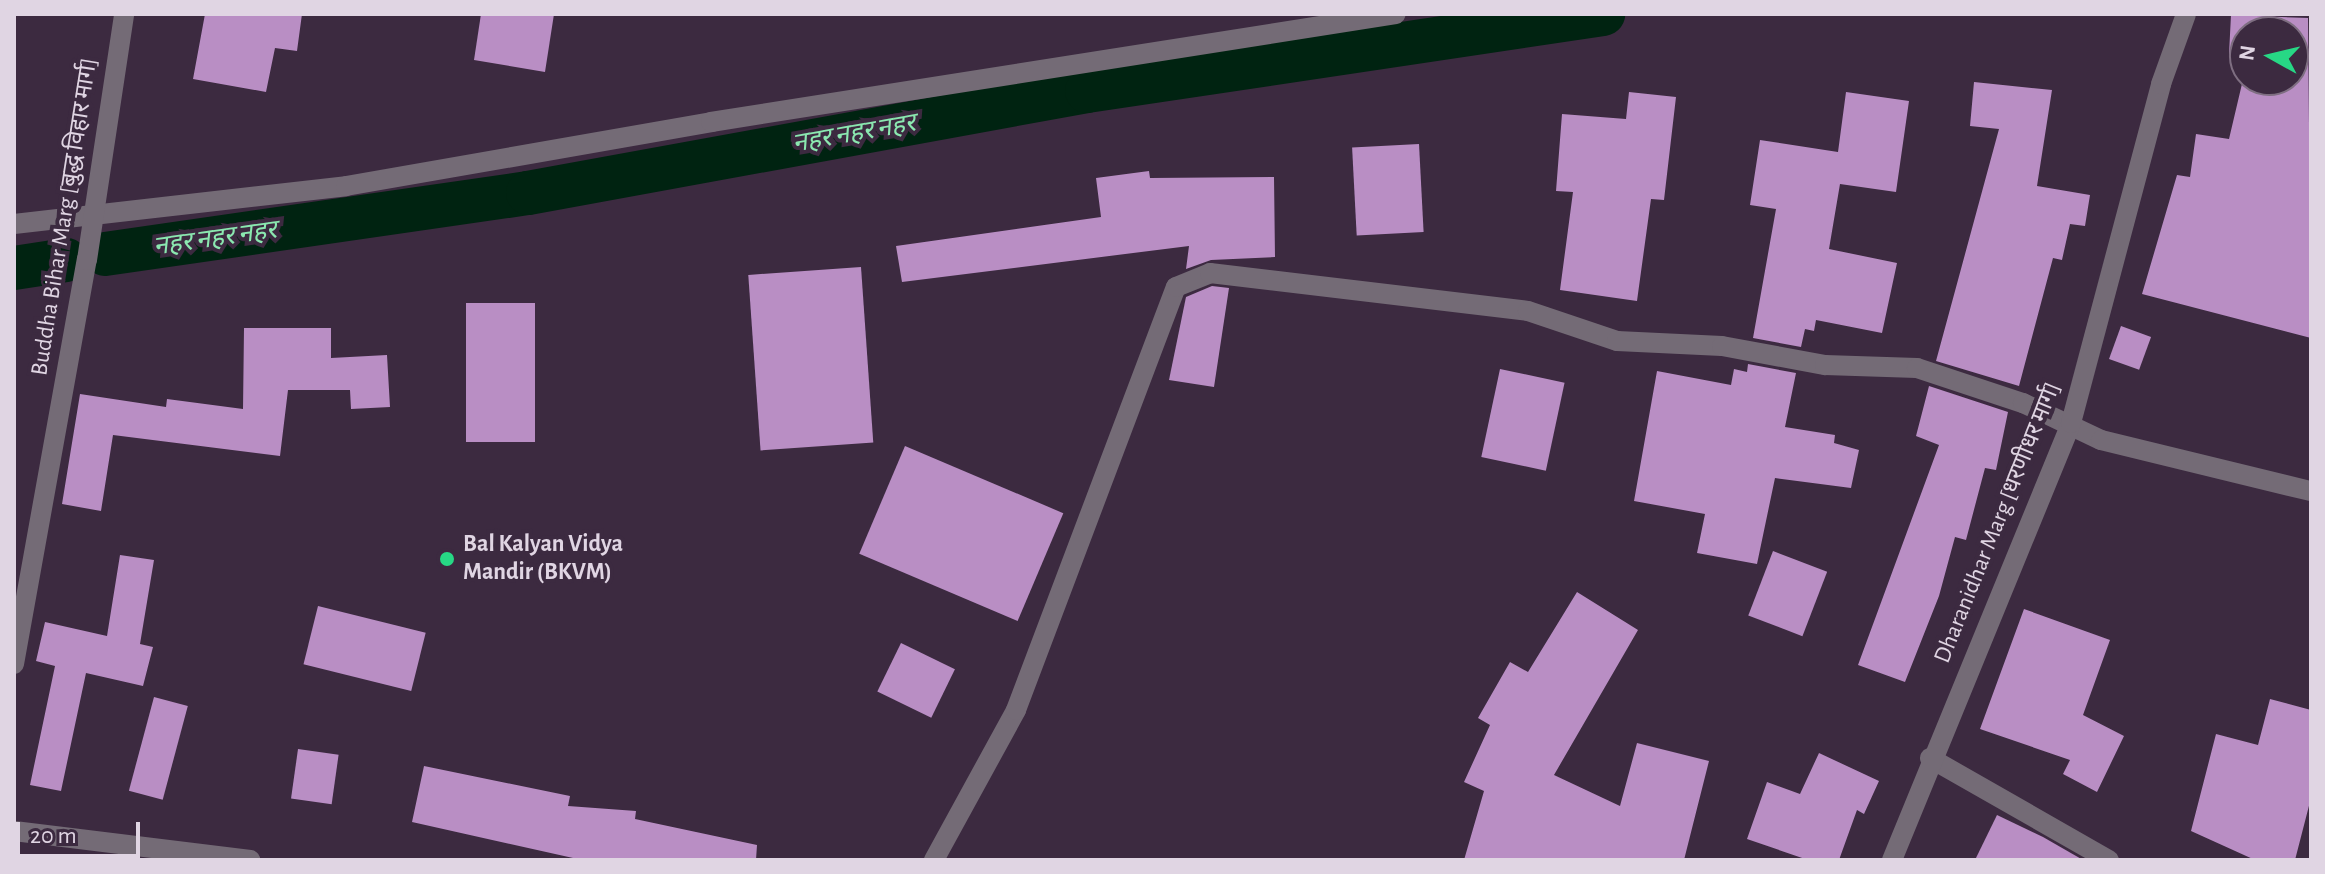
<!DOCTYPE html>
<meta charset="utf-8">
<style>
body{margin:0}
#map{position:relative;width:2325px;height:874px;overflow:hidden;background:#3c2a40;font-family:"Alegreya Sans","Noto Sans Devanagari",sans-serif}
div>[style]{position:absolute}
.canal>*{height:44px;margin:-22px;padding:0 22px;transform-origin:22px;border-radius:22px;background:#002311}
.building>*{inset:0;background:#b98ec4;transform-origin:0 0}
.minor>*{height:20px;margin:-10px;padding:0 10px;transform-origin:10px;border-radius:10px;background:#746b76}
.dots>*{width:22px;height:22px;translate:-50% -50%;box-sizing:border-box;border:4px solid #3c2a40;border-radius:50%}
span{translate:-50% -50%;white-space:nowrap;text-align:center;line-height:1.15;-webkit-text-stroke:8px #3c2a40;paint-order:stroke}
.street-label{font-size:24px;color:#e0d5e3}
.poi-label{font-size:24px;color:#e0d5e3;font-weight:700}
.left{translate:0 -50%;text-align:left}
.water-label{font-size:26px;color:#8be8b0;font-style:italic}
.frame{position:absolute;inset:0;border:16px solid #e0d5e3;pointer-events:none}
.north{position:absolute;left:2229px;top:16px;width:80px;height:80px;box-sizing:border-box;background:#3c2a40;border:2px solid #7e6e81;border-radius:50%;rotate:278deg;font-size:22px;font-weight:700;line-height:32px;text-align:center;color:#e0d5e3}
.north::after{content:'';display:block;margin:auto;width:28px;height:36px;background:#27d885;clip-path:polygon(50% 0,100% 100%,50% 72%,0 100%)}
.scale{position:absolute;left:16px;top:822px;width:124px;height:36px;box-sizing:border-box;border:4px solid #e0d5e3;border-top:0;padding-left:10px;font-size:24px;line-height:28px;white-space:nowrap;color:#e0d5e3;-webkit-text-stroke:6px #3c2a40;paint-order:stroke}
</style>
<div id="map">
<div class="canal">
<div style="left:105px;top:254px;width:427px;rotate:-8.2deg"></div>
<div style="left:528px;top:193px;width:568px;rotate:-10.34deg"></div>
<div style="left:1087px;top:91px;width:522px;rotate:-8.49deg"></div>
<div style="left:14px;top:268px;width:53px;rotate:-8.7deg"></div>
</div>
<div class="building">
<div style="clip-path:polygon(205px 14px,302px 14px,297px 51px,275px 48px,266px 92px,193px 79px)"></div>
<div style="clip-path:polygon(481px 14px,554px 14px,545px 72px,474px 60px)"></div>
<div style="clip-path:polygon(2231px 15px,2308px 18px,2311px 338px,2142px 294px,2177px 175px,2190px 177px,2196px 134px,2229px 139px,2245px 71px,2245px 80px,2293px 80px,2293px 32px,2245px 32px,2245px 55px,2229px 54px)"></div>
<div style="clip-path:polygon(1974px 82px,2052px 90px,2037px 186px,2090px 195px,2085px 226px,2070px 224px,2062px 260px,2053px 258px,2019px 386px,1936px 361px,1999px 129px,1970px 126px)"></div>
<div style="clip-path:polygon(1629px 92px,1676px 97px,1664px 200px,1651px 199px,1637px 301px,1560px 290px,1573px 192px,1556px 191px,1562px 114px,1626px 119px)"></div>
<div style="clip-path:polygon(1846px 92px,1909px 101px,1896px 192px,1840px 184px,1829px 249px,1897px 263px,1882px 333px,1816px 320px,1814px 331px,1805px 329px,1801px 347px,1753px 338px,1776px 209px,1750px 205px,1760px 140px,1838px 152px)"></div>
<div style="left:1419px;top:144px;width:88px;height:67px;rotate:87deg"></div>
<div style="clip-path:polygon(1149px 171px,1150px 178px,1274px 177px,1275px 257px,1211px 260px,1186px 269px,1189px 246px,902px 282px,896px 246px,1101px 217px,1096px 178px)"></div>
<div style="left:861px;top:267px;width:176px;height:113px;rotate:86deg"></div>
<div style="clip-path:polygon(1212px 286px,1229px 288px,1214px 387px,1169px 380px,1186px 297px)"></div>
<div style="left:535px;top:303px;width:139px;height:69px;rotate:90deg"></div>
<div style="left:2121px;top:326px;width:32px;height:35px;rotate:20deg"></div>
<div style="clip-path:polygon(244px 328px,331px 328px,331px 358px,387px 355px,390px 407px,351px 409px,350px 390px,288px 390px,280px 456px,113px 435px,101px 511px,62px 504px,80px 394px,166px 407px,167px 399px,243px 409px)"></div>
<div style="clip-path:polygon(1748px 364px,1796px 373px,1785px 427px,1835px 435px,1834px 443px,1859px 450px,1851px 488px,1775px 478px,1757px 564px,1697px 553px,1705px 514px,1634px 501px,1657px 371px,1731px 385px,1734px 369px,1747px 372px)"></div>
<div style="left:1500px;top:369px;width:66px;height:90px;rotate:12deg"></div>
<div style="clip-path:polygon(1929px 386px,2008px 412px,1996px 470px,1985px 468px,1966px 540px,1955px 537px,1939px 596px,1905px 682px,1858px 665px,1939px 445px,1916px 436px)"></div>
<div style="left:905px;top:446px;width:172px;height:117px;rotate:23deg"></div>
<div style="left:1773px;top:551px;width:58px;height:69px;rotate:21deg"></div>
<div style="clip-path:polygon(120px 555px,154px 560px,140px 644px,153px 647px,143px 686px,86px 673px,61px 791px,30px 785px,55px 666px,36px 661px,45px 622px,107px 636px)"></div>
<div style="clip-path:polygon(1577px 592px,1638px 630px,1554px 775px,1620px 806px,1637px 743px,1709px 761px,1684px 860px,1464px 860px,1484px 791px,1464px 782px,1490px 725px,1478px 718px,1510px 662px,1528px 672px)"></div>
<div style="left:318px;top:606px;width:111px;height:60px;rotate:14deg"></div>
<div style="clip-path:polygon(2024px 609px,2110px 640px,2083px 715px,2124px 736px,2097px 792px,2063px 774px,2070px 760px,1980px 729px)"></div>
<div style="left:901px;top:643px;width:60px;height:54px;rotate:26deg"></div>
<div style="left:154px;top:697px;width:35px;height:97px;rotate:15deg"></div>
<div style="clip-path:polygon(2270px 699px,2311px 710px,2311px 798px,2295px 860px,2255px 860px,2191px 831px,2216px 734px,2258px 745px)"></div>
<div style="left:298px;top:749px;width:41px;height:50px;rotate:8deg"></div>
<div style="clip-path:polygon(1819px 753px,1879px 781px,1864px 814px,1857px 810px,1839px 860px,1808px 860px,1747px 839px,1767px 782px,1800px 794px)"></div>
<div style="clip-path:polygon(424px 766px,570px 796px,568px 806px,636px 811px,635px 819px,757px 845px,756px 860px,582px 860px,412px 822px)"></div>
<div style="clip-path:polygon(1997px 815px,2043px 837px,2083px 860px,1975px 860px)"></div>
</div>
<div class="minor">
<div style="left:14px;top:224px;width:334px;rotate:-6.5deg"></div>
<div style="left:346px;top:186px;width:371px;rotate:-9.9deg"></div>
<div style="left:711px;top:122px;width:693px;rotate:-8.96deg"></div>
<div style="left:14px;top:664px;width:411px;rotate:-79.8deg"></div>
<div style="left:87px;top:260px;width:249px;rotate:-81.4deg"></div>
<div style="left:1930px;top:758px;width:206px;rotate:29.7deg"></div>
<div style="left:14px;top:831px;width:238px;rotate:7deg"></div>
<div style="left:934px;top:860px;width:171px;rotate:-61.3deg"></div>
<div style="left:1016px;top:710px;width:452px;rotate:-69.3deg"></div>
<div style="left:1176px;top:287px;width:37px;rotate:-22deg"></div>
<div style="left:1210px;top:273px;width:320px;rotate:6.8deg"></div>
<div style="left:1528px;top:311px;width:94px;rotate:18.6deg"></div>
<div style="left:1617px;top:341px;width:105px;rotate:2.7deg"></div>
<div style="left:1722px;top:346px;width:105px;rotate:10.5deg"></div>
<div style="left:1825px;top:365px;width:92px;rotate:1.9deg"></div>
<div style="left:1917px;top:368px;width:112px;rotate:18.3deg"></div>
<div style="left:2023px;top:403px;width:86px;rotate:25.4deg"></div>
<div style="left:2101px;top:440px;width:216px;rotate:13.7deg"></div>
<div style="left:1892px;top:860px;width:472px;rotate:-67.7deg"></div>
<div style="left:2071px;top:423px;width:351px;rotate:-75.1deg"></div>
<div style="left:2161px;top:84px;width:74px;rotate:-70.3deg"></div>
</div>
<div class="dots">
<div style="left:447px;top:559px;background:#27d885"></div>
</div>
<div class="street-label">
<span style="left:65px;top:217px;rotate:-81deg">Buddha Bihar Marg [बुद्ध विहार मार्ग]</span>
<span style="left:1998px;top:523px;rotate:-68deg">Dharanidhar Marg [धरणीधर मार्ग]</span>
</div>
<div class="poi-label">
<span class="left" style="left:463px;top:559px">Bal Kalyan Vidya<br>Mandir (BKVM)</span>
</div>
<div class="water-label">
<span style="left:854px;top:134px;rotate:-10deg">नहर नहर नहर</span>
<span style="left:215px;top:239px;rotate:-8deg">नहर नहर नहर</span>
</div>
<div class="frame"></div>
<div class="north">N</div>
<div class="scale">20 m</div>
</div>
